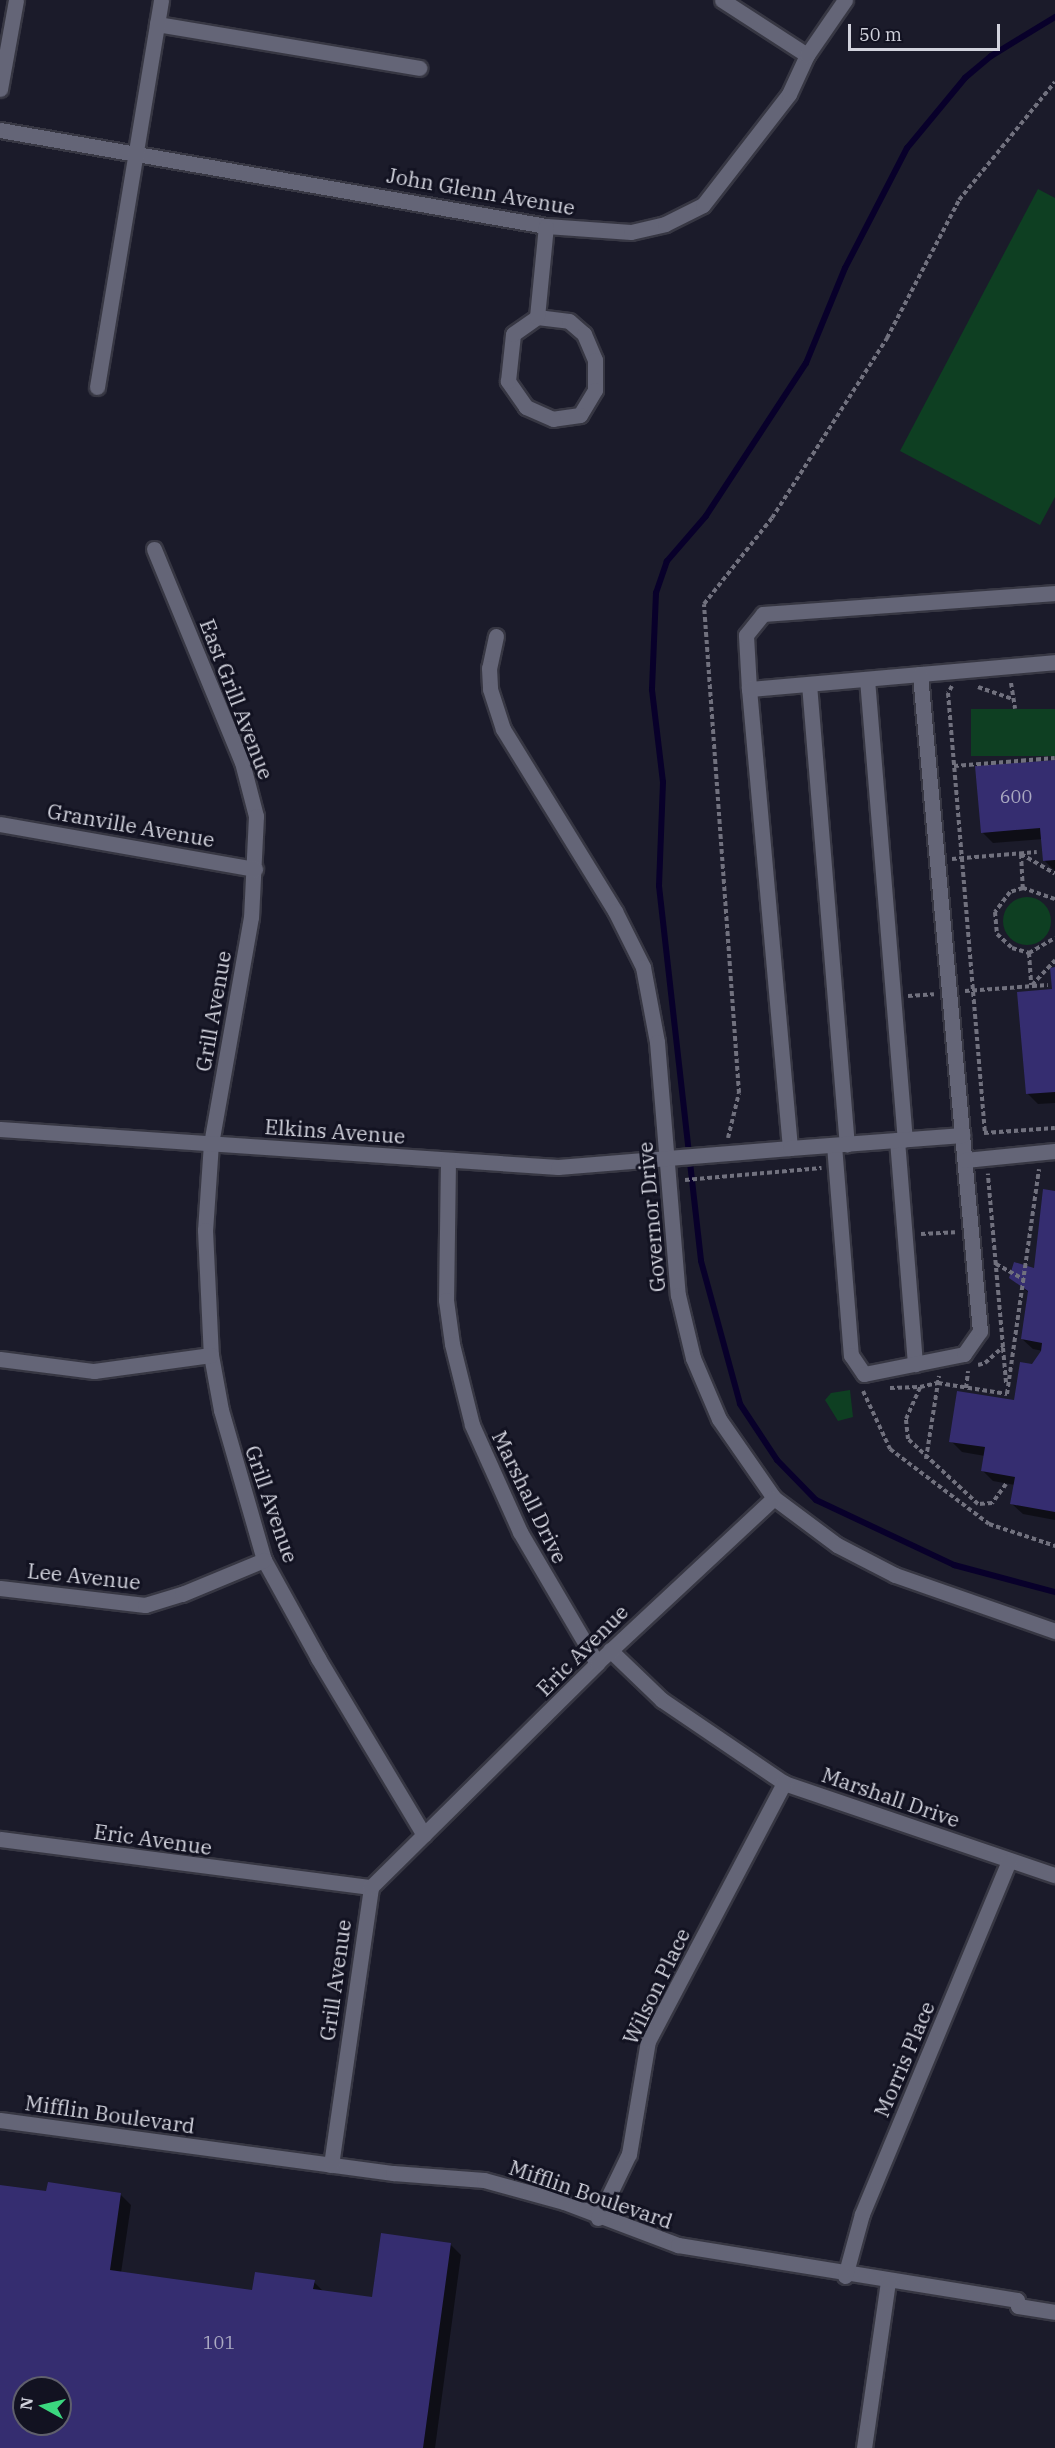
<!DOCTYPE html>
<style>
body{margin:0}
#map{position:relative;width:1055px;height:2448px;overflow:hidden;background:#1b1b2a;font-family:"IBM Plex Serif",serif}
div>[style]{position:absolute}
.green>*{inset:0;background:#0e3f22;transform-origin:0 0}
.round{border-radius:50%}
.shadow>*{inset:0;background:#0007}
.stream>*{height:6px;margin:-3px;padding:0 3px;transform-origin:3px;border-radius:3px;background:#08002a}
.building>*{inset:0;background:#352d70}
.path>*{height:4px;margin-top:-2px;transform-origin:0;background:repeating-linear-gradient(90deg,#71717e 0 4.5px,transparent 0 7.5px)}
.roads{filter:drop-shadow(2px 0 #373743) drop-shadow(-2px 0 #373743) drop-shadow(0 2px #373743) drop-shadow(0 -2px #373743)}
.minor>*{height:15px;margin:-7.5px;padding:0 7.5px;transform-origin:7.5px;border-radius:7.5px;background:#646577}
span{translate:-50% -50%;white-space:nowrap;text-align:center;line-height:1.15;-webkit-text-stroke:6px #121221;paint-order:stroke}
.number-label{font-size:18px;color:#abaac2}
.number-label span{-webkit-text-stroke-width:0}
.street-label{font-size:21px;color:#d2d3dd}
.north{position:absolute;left:12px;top:2376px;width:60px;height:60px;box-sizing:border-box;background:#121221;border:2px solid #5f5f6c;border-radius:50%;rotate:278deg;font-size:16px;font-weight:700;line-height:24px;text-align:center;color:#d2d3dd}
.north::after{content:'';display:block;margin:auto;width:21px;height:27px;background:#3bd77f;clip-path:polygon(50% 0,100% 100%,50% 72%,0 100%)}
.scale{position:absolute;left:848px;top:24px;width:152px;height:27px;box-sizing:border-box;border:3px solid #d2d3dd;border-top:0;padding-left:8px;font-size:18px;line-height:21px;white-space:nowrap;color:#d2d3dd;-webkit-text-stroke:4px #121221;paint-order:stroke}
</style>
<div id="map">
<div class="green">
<div style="clip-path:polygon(1038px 189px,1055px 198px,1055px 497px,1040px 525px,900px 451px)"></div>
<div style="left:1055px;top:709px;width:47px;height:84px;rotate:90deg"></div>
<div class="round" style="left:1003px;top:897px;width:48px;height:48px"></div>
<div style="clip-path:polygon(850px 1390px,853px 1417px,838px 1421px,825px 1400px,831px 1393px)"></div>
</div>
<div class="shadow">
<div style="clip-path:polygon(1055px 761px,1055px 871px,1045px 861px,1043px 839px,993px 843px,982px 832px)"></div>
<div style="clip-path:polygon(1055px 969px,1055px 1103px,1038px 1104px,1027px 1093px,1053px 991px)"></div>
<div style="clip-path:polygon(1055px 1193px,1055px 1520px,1023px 1514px,1012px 1504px,1015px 1485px,993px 1481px,982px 1470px,985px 1456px,962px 1452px,951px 1441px,1015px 1402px,1043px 1351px,1033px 1349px,1022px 1339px,1029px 1293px,1011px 1277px,1035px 1270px)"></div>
<div style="clip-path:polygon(evenodd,0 2186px,48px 2193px,120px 2194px,131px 2205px,121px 2273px,254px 2292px,314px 2282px,324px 2292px,373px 2299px,450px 2244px,461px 2255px,435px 2448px,0 2448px,0 2186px,24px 2388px,60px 2388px,60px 2424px,24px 2424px,24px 2388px)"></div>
</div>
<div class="stream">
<div style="left:1055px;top:17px;width:75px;rotate:148.6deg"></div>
<div style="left:991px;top:56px;width:34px;rotate:140deg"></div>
<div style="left:965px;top:78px;width:91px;rotate:129.6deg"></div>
<div style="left:907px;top:148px;width:135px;rotate:117.3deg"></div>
<div style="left:845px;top:268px;width:103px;rotate:112.3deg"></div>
<div style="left:806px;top:363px;width:183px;rotate:123.2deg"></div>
<div style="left:706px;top:516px;width:60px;rotate:130.9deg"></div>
<div style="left:667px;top:561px;width:34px;rotate:109deg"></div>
<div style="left:656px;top:593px;width:97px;rotate:92.4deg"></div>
<div style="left:652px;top:690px;width:93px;rotate:83.2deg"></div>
<div style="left:663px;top:782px;width:104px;rotate:92.2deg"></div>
<div style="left:659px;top:886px;width:377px;rotate:83.6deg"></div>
<div style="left:701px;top:1261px;width:148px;rotate:74.7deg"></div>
<div style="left:740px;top:1404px;width:67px;rotate:56.5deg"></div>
<div style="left:777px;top:1460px;width:56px;rotate:45.7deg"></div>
<div style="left:816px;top:1500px;width:153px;rotate:25.2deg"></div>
<div style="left:954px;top:1565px;width:105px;rotate:15deg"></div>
</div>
<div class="building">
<div style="clip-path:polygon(1055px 760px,1055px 860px,1043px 861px,1040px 828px,981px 833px,975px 766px)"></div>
<div style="clip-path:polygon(1055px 967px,1055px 1092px,1026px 1094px,1017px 992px,1052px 989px,1050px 968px)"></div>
<div style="clip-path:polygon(1043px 1189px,1055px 1191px,1055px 1512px,1010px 1504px,1015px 1477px,981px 1471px,985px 1447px,949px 1442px,957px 1391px,1014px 1400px,1020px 1362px,1032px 1364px,1041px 1351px,1042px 1343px,1021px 1339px,1028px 1291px,1009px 1278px,1014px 1262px,1034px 1268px)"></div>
<div style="clip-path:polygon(evenodd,48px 2182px,121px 2193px,110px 2270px,252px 2290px,255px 2272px,315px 2280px,313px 2289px,372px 2297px,381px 2233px,451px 2243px,423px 2448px,0 2448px,0 2185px,46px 2191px,48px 2182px,24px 2388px,60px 2388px,60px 2424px,24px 2424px,24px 2388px)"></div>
</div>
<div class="path">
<div style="left:1011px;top:683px;width:26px;rotate:81deg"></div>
<div style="left:952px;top:686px;width:8px;rotate:120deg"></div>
<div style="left:948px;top:693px;width:442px;rotate:85.2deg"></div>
<div style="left:978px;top:687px;width:37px;rotate:19deg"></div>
<div style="left:954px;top:766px;width:101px;rotate:-4.5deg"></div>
<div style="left:1021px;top:854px;width:39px;rotate:30deg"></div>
<div style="left:1021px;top:854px;width:34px;rotate:87deg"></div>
<div style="left:952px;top:859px;width:85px;rotate:-4.7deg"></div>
<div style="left:1055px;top:899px;width:34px;rotate:-161deg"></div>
<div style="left:1023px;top:888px;width:14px;rotate:163deg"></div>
<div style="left:1010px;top:892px;width:25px;rotate:127deg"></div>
<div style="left:995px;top:912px;width:22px;rotate:85deg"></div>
<div style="left:997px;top:934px;width:21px;rotate:43deg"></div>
<div style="left:1012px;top:948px;width:18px;rotate:16deg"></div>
<div style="left:1029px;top:953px;width:30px;rotate:-30deg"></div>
<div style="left:1029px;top:953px;width:32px;rotate:86deg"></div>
<div style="left:1032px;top:985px;width:34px;rotate:-47deg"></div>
<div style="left:965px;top:991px;width:83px;rotate:-4.1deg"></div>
<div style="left:908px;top:996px;width:26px;rotate:-4deg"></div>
<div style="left:984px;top:1133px;width:71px;rotate:-4deg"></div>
<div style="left:728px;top:1138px;width:46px;rotate:-76.3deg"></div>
<div style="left:739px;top:1093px;width:490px;rotate:-94.1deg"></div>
<div style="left:704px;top:604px;width:110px;rotate:-51.7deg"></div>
<div style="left:772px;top:518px;width:214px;rotate:-57.4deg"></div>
<div style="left:887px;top:338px;width:156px;rotate:-62.4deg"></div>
<div style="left:959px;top:200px;width:152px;rotate:-50.9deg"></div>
<div style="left:685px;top:1180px;width:137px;rotate:-5deg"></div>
<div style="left:643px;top:1184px;width:11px;rotate:-5deg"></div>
<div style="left:921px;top:1234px;width:34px;rotate:-3deg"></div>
<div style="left:996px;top:1264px;width:31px;rotate:29deg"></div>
<div style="left:1003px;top:1348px;width:37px;rotate:85deg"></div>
<div style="left:978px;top:1365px;width:7px;rotate:-16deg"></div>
<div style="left:985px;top:1363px;width:24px;rotate:-42deg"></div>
<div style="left:1003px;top:1347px;width:174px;rotate:-95deg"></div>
<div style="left:890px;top:1388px;width:30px;rotate:-2deg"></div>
<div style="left:966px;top:1388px;width:17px;rotate:-83deg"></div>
<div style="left:863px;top:1391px;width:64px;rotate:65deg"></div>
<div style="left:890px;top:1449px;width:124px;rotate:37.1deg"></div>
<div style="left:989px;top:1524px;width:70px;rotate:18.4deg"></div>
<div style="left:926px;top:1459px;width:84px;rotate:-81.1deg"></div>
<div style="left:1006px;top:1484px;width:24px;rotate:126deg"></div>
<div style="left:992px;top:1503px;width:14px;rotate:176deg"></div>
<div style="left:978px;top:1504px;width:96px;rotate:-137.1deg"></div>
<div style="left:908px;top:1439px;width:20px;rotate:-96deg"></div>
<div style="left:906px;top:1419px;width:35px;rotate:-66deg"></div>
<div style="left:920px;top:1387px;width:18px;rotate:-13deg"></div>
<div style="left:938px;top:1383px;width:70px;rotate:9.1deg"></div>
<div style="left:1007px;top:1394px;width:227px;rotate:-81.9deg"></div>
</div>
<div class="roads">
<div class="minor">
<div style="left:722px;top:0;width:101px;rotate:32.9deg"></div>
<div style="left:157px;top:24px;width:266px;rotate:9.5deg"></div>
<div style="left:0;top:89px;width:90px;rotate:-79.8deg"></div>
<div style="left:0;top:130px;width:554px;rotate:9.97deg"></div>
<div style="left:546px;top:226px;width:85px;rotate:4deg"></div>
<div style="left:631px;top:232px;width:35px;rotate:-13deg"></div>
<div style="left:665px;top:224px;width:42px;rotate:-26.6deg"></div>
<div style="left:703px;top:205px;width:140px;rotate:-52.2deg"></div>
<div style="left:789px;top:94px;width:43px;rotate:-65.2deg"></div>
<div style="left:807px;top:55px;width:67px;rotate:-55.4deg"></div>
<div style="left:537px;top:317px;width:32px;rotate:7deg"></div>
<div style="left:569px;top:321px;width:20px;rotate:41deg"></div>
<div style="left:584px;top:334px;width:28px;rotate:67deg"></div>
<div style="left:595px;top:360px;width:30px;rotate:90deg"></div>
<div style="left:595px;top:390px;width:29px;rotate:121deg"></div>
<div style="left:580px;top:415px;width:27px;rotate:172deg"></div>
<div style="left:553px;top:419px;width:30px;rotate:-156deg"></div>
<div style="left:526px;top:407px;width:32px;rotate:-125deg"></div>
<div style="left:508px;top:381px;width:47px;rotate:-83.9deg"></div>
<div style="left:513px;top:334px;width:29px;rotate:-35deg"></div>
<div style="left:537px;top:317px;width:91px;rotate:-84.4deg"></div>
<div style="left:97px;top:387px;width:392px;rotate:-80.6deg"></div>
<div style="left:154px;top:549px;width:230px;rotate:67.6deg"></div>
<div style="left:242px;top:762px;width:56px;rotate:75.5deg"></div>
<div style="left:256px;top:816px;width:101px;rotate:92.8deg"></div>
<div style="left:251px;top:917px;width:230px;rotate:100deg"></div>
<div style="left:211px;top:1143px;width:87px;rotate:93.9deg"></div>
<div style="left:205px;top:1230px;width:125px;rotate:87.3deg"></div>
<div style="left:211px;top:1355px;width:56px;rotate:79.7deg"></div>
<div style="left:221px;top:1410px;width:156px;rotate:74deg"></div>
<div style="left:264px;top:1560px;width:112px;rotate:61.1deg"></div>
<div style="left:318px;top:1658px;width:206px;rotate:59.1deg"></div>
<div style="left:496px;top:636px;width:33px;rotate:102deg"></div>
<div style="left:489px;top:668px;width:21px;rotate:87deg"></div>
<div style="left:490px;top:689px;width:42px;rotate:72deg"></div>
<div style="left:503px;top:729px;width:214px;rotate:58.4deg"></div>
<div style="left:615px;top:911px;width:63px;rotate:63.4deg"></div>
<div style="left:643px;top:967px;width:76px;rotate:79.4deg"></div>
<div style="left:657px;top:1042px;width:254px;rotate:85.3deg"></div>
<div style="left:678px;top:1295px;width:65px;rotate:76.6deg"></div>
<div style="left:693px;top:1358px;width:66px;rotate:66.9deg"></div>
<div style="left:719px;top:1419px;width:96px;rotate:55.2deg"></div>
<div style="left:774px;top:1498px;width:79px;rotate:36.7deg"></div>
<div style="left:837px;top:1545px;width:65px;rotate:27.3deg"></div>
<div style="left:895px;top:1575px;width:170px;rotate:19.3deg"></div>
<div style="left:867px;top:679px;width:462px;rotate:85.3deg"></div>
<div style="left:809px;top:684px;width:462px;rotate:85.3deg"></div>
<div style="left:749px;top:689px;width:54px;rotate:-93.2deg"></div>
<div style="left:746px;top:635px;width:27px;rotate:-51deg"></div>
<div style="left:763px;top:614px;width:293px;rotate:-4.1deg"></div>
<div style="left:0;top:824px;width:259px;rotate:10deg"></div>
<div style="left:0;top:1129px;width:559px;rotate:3.9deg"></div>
<div style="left:558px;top:1167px;width:233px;rotate:-4.7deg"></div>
<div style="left:790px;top:1148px;width:461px;rotate:-95.1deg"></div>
<div style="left:749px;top:689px;width:307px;rotate:-5deg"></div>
<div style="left:897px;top:1140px;width:225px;rotate:85.4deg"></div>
<div style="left:834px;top:1145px;width:211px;rotate:85.4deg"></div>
<div style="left:851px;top:1355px;width:23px;rotate:56deg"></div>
<div style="left:864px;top:1374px;width:102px;rotate:-11.3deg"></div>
<div style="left:964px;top:1354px;width:28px;rotate:-55deg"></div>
<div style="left:980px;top:1331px;width:660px;rotate:-95.22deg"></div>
<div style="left:790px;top:1148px;width:173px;rotate:-4.3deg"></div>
<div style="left:448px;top:1160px;width:140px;rotate:90.8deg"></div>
<div style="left:446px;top:1300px;width:44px;rotate:82.2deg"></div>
<div style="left:452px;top:1344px;width:83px;rotate:76.1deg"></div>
<div style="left:472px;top:1425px;width:117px;rotate:65.8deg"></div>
<div style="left:520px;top:1532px;width:152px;rotate:59.6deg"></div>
<div style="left:965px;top:1160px;width:90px;rotate:-5.7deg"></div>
<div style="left:0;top:1359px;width:95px;rotate:7.3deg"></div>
<div style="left:94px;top:1371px;width:118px;rotate:-7.8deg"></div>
<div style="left:0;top:1588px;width:146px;rotate:6.7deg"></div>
<div style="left:145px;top:1605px;width:39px;rotate:-17deg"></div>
<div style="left:182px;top:1594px;width:89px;rotate:-22.5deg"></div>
<div style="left:610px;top:1650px;width:72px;rotate:43.9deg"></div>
<div style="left:662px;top:1700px;width:148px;rotate:34.2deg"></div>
<div style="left:784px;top:1783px;width:286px;rotate:18.8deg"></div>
<div style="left:0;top:1839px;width:374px;rotate:7.4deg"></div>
<div style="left:0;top:2120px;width:397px;rotate:7.7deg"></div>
<div style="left:393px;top:2173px;width:91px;rotate:4.4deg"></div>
<div style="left:484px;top:2180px;width:83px;rotate:15.4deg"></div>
<div style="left:564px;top:2202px;width:122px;rotate:20.7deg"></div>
<div style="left:678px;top:2245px;width:343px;rotate:9.2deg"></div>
<div style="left:1017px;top:2300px;width:6px;rotate:81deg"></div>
<div style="left:1018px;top:2306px;width:37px;rotate:9deg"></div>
<div style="left:331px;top:2165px;width:281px;rotate:-81.8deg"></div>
<div style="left:371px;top:1887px;width:318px;rotate:-44.7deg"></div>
<div style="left:597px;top:1663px;width:242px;rotate:-43deg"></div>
<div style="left:598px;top:2218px;width:71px;rotate:-64.2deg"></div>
<div style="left:629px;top:2154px;width:115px;rotate:-80.5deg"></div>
<div style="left:648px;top:2041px;width:292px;rotate:-62.2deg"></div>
<div style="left:845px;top:2276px;width:64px;rotate:-74.7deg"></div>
<div style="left:862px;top:2214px;width:382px;rotate:-67.4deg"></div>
<div style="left:864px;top:2448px;width:168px;rotate:-81.8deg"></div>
</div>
</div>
<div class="number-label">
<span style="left:1016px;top:797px">600</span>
<span style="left:219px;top:2343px">101</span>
</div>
<div class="street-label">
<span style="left:481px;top:191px;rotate:10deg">John Glenn Avenue</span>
<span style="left:237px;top:699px;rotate:69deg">East Grill Avenue</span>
<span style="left:131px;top:825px;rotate:10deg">Granville Avenue</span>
<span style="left:213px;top:1011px;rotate:-80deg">Grill Avenue</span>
<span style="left:335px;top:1131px;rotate:4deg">Elkins Avenue</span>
<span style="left:651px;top:1217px;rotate:-95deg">Governor Drive</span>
<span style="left:530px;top:1497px;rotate:64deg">Marshall Drive</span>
<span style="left:272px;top:1504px;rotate:71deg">Grill Avenue</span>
<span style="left:84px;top:1576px;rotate:6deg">Lee Avenue</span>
<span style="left:582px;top:1650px;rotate:-45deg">Eric Avenue</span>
<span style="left:891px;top:1797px;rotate:19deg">Marshall Drive</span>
<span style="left:153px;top:1839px;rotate:8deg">Eric Avenue</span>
<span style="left:335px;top:1980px;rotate:-82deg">Grill Avenue</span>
<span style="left:656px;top:1986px;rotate:-64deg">Wilson Place</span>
<span style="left:904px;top:2059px;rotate:-67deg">Morris Place</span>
<span style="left:110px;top:2114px;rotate:8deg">Mifflin Boulevard</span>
<span style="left:591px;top:2194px;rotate:19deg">Mifflin Boulevard</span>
</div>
<div class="north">N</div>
<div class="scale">50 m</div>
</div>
